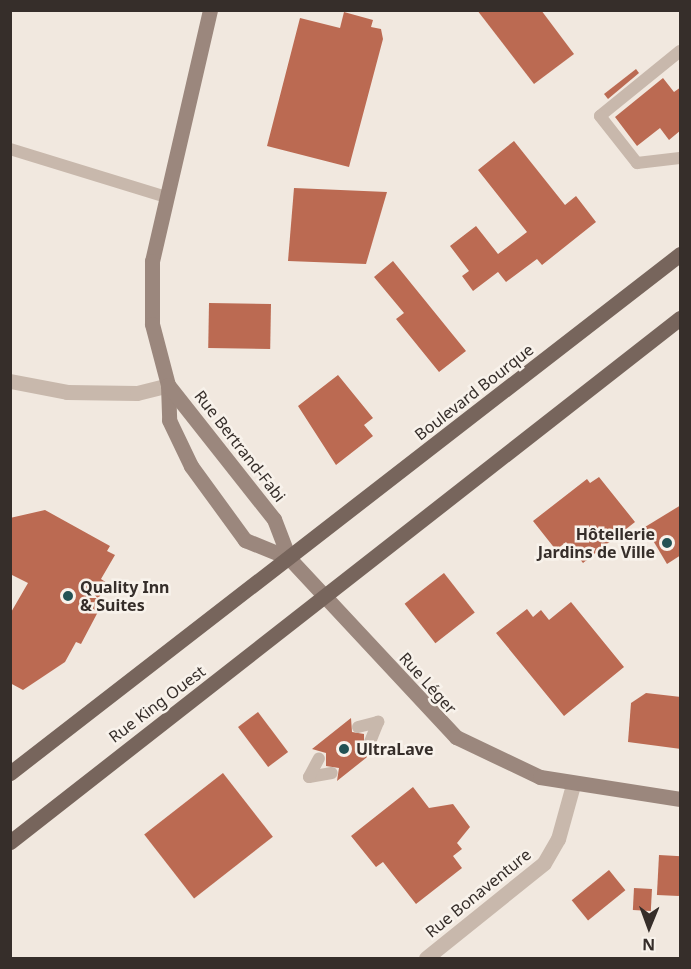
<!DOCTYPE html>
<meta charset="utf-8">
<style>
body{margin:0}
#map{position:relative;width:691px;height:969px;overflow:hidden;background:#f1e8df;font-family:"Noto Sans",sans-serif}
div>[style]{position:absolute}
.building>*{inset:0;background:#bb6a52;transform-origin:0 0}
.lane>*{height:12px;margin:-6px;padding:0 6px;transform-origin:6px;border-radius:6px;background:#c8b8ac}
.street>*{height:15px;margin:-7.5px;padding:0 7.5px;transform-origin:7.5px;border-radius:7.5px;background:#c8b8ac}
.secondary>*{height:15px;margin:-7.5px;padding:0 7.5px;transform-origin:7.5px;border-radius:7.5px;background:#9b877d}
.primary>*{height:15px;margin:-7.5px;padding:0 7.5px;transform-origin:7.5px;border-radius:7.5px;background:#77655c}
.dots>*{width:16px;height:16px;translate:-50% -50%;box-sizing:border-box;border:3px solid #f8f2eb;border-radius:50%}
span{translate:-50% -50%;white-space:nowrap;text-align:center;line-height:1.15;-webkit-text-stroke:5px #f8f2eb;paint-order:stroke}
.street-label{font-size:16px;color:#362e2a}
.poi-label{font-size:16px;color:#362e2a;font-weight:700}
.right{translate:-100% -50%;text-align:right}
.left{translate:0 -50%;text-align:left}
.frame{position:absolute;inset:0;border:12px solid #362e2a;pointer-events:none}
.north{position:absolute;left:619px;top:897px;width:60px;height:60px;-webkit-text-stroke:4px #f8f2eb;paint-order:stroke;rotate:181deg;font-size:16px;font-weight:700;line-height:24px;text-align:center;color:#362e2a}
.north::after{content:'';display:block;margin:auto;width:21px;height:27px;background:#362e2a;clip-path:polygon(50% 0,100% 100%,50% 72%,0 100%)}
</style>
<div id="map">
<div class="building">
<div style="clip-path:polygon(477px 10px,541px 10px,574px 54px,534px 84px)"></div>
<div style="clip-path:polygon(344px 12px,373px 20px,371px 27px,381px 29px,383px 39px,349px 167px,267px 146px,300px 18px,340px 28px)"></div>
<div style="clip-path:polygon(636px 69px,639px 73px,608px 99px,604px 94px)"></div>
<div style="clip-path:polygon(663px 78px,674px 92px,681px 87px,681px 130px,669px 140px,660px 128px,637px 146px,615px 117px)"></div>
<div style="clip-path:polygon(514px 141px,565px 205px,576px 196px,596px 222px,542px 265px,537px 259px,506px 282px,498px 272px,473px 291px,462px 276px,469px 271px,450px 246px,476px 226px,498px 254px,527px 232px,478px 170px)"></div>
<div style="clip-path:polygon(294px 188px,387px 192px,366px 264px,288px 261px)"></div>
<div style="clip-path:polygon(393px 261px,466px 351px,439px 372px,396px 319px,404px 313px,374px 277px)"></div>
<div style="left:209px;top:303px;width:62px;height:45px;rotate:1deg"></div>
<div style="clip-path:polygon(338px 375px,373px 418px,364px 425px,373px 436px,336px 465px,298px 406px)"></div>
<div style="clip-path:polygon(599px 477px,635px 522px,583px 563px,566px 542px,556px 550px,533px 521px,587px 479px,590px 483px)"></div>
<div style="clip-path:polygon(681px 505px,681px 555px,667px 564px,645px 527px)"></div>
<div style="clip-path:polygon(45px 510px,110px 546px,107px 551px,115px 555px,101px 579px,107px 583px,95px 605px,100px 608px,81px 644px,76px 642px,65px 662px,23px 690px,10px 683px,10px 614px,28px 583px,10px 574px,10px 518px)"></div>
<div style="left:444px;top:573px;width:50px;height:50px;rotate:52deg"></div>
<div style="clip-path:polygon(571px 602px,624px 667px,564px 716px,496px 633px,527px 609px,533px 617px,541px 610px,549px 620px)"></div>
<div style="clip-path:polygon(646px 693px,681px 697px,681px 749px,628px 742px,631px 703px)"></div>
<div style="left:258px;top:712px;width:50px;height:25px;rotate:53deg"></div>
<div style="clip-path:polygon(351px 718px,352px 732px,364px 734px,364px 748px,376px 750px,337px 781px,339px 768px,326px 766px,326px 753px,312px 749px)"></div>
<div style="left:223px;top:773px;width:81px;height:100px;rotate:52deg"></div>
<div style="clip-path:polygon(413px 787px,429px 808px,453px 804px,470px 827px,457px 843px,462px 849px,453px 856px,462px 868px,416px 904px,383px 862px,376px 867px,351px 836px)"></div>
<div style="left:659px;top:855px;width:22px;height:40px;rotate:3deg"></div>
<div style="left:609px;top:870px;width:26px;height:48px;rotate:51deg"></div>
<div style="left:634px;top:888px;width:18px;height:22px;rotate:3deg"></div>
</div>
<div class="lane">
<div style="left:680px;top:51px;width:103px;rotate:140.9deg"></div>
<div style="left:600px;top:116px;width:60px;rotate:51.8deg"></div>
<div style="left:637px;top:163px;width:43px;rotate:-6.6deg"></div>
<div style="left:10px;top:149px;width:160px;rotate:17.1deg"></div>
<div style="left:358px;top:727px;width:21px;rotate:-14deg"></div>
<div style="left:370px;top:742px;width:22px;rotate:-68deg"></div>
<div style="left:309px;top:777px;width:23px;rotate:-10deg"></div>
<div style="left:309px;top:777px;width:21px;rotate:-62deg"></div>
</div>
<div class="street">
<div style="left:10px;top:381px;width:58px;rotate:10.9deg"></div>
<div style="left:67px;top:392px;width:70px;rotate:0.8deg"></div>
<div style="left:137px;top:393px;width:32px;rotate:-14deg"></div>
<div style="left:426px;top:958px;width:151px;rotate:-38.8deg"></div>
<div style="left:544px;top:863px;width:28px;rotate:-60deg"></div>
<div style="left:558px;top:839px;width:56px;rotate:-74.5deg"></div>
</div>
<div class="secondary">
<div style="left:210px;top:10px;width:258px;rotate:103deg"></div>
<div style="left:152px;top:261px;width:63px;rotate:90deg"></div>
<div style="left:152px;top:324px;width:63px;rotate:75.3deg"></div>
<div style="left:168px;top:385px;width:35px;rotate:88deg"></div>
<div style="left:169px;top:420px;width:51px;rotate:64.4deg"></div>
<div style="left:191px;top:466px;width:92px;rotate:53.9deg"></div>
<div style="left:245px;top:540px;width:48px;rotate:22.2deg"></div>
<div style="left:289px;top:558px;width:245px;rotate:47deg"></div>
<div style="left:456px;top:737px;width:93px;rotate:25.5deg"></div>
<div style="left:540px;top:777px;width:142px;rotate:8.9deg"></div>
<div style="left:168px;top:385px;width:171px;rotate:51.7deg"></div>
<div style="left:274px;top:519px;width:42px;rotate:69deg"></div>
</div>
<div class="primary">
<div style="left:10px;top:773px;width:848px;rotate:-37.76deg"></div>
<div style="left:10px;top:842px;width:851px;rotate:-38.03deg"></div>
</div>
<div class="dots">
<div style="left:667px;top:543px;background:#235254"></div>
<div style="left:68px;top:596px;background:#235254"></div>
<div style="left:344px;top:749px;background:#235254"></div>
</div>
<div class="street-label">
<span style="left:474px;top:392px;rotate:-38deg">Boulevard Bourque</span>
<span style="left:240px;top:446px;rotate:52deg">Rue Bertrand-Fabi</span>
<span style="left:428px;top:683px;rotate:48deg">Rue Léger</span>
<span style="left:157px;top:704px;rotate:-37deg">Rue King Ouest</span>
<span style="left:478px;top:893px;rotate:-39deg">Rue Bonaventure</span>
</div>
<div class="poi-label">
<span class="right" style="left:655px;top:543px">Hôtellerie<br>Jardins de Ville</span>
<span class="left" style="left:80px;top:596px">Quality Inn<br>&amp; Suites</span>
<span class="left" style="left:356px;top:749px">UltraLave</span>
</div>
<div class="frame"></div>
<div class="north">N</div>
</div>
